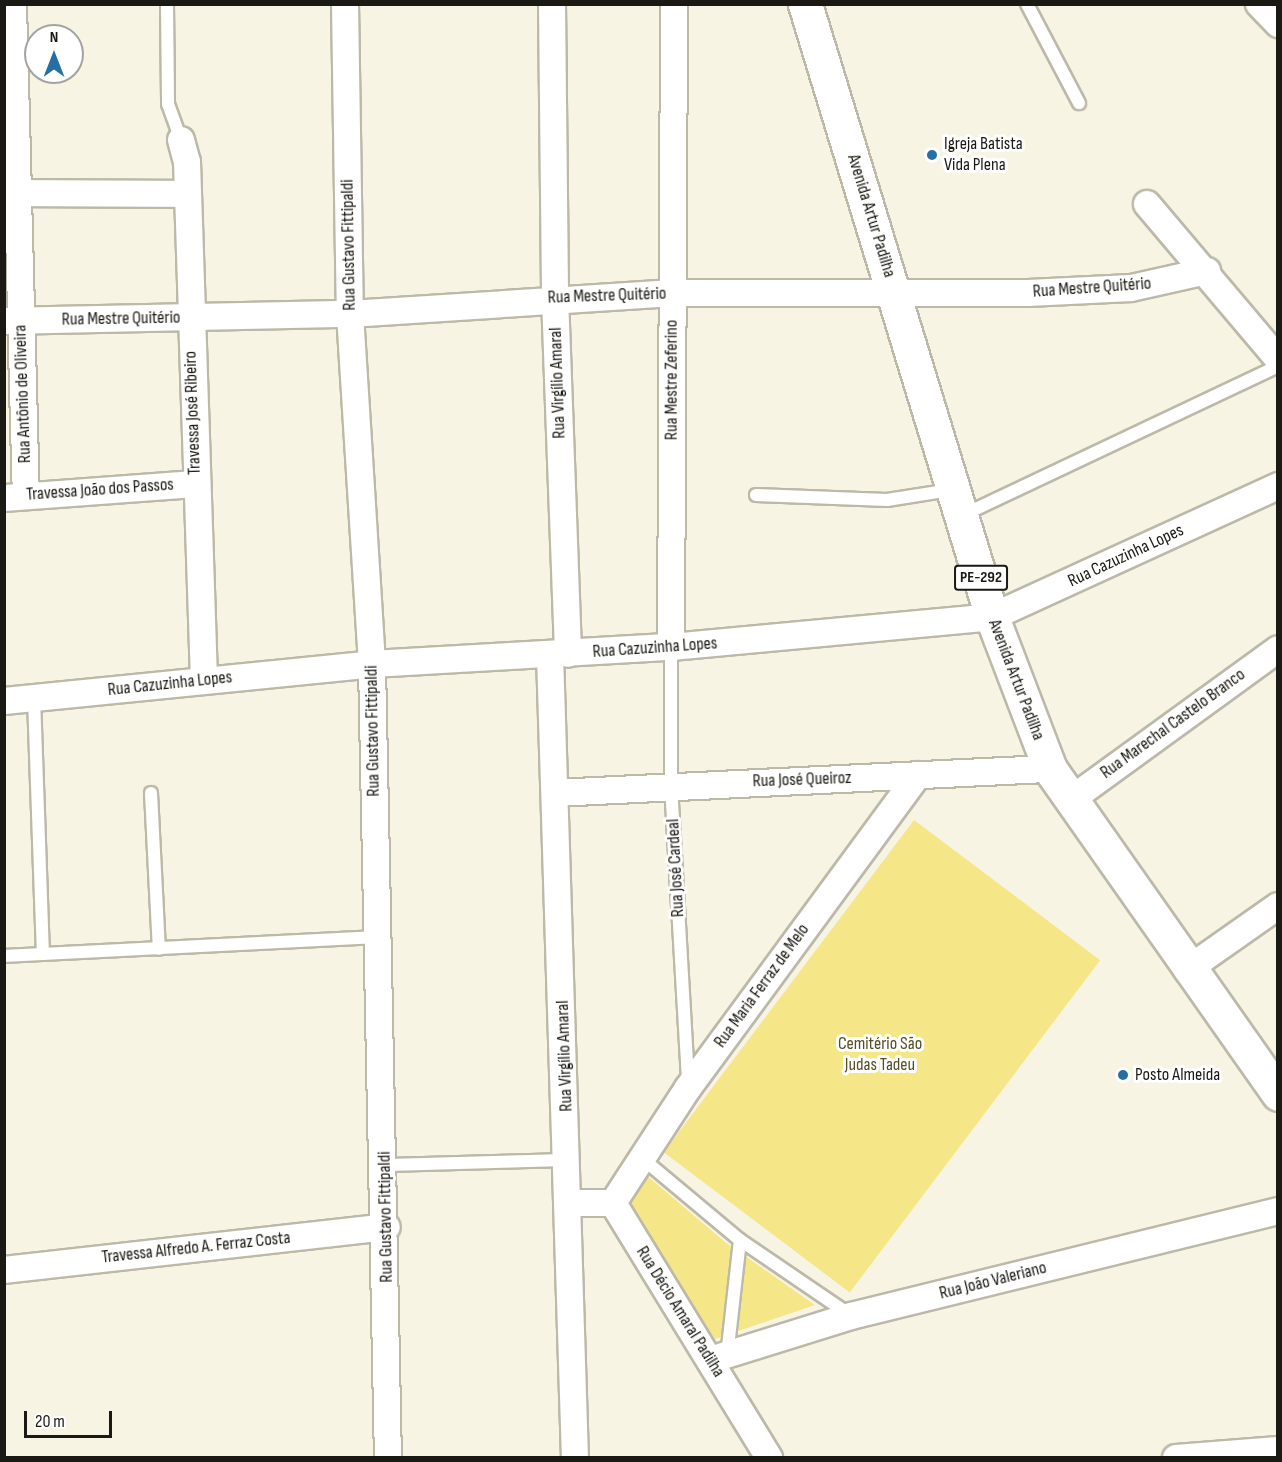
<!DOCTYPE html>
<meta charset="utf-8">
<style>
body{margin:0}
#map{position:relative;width:1282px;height:1462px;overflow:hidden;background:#f7f4e3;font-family:"Sofia Sans Condensed",sans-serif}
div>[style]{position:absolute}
.green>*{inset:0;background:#f5e688;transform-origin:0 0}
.roads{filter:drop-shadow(2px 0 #bcb9a9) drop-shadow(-2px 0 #bcb9a9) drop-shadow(0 2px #bcb9a9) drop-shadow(0 -2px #bcb9a9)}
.service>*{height:12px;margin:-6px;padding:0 6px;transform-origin:6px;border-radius:6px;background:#fff}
.minor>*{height:26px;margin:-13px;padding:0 13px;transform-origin:13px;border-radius:13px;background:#fff}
.primary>*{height:33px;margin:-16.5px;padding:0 16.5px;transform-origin:16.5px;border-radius:16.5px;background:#fff}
.dots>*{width:16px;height:16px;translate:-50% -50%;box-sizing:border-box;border:3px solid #fff;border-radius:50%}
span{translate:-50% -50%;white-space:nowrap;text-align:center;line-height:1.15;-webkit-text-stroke:6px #fff;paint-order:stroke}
.shield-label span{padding:2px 4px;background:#fff;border:2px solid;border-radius:4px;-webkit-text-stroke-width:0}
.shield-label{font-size:16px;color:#1a1913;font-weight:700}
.poi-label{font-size:18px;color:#1a1913}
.left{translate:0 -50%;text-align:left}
.street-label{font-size:18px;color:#1a1913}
.park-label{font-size:18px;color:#554e24}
.frame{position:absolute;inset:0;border:6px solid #1a1913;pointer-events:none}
.north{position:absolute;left:24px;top:24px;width:60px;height:60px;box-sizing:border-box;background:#fff;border:2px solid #a3a3a1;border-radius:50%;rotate:0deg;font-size:16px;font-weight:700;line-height:24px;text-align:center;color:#1a1913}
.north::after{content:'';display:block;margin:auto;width:21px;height:27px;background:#256fa3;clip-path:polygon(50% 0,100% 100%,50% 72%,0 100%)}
.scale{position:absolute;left:24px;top:1411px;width:88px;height:27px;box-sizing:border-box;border:3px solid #1a1913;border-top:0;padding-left:8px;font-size:18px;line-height:21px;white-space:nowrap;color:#1a1913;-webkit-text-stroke:4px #fff;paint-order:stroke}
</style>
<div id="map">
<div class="green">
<div style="left:914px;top:820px;width:233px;height:416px;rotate:37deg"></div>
<div style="clip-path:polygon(645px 1174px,725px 1242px,815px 1305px,715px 1339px,626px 1202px)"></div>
</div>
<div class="roads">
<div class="service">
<div style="left:167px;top:4px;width:100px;rotate:89.4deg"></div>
<div style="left:168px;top:104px;width:38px;rotate:70deg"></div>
<div style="left:1027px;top:4px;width:112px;rotate:62.3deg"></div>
<div style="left:756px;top:495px;width:131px;rotate:2.2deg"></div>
<div style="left:887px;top:500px;width:65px;rotate:-8.9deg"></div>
<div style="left:963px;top:515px;width:348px;rotate:-25.3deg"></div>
<div style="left:671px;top:647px;width:138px;rotate:90deg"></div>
<div style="left:671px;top:785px;width:299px;rotate:86.7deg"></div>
<div style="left:34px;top:698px;width:256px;rotate:88deg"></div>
<div style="left:151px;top:793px;width:156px;rotate:87.1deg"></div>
<div style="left:4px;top:956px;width:373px;rotate:-2.9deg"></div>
<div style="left:643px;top:1159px;width:126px;rotate:39.9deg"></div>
<div style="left:740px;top:1240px;width:116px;rotate:96.4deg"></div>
<div style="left:385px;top:1165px;width:183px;rotate:-1.6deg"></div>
<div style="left:740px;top:1240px;width:133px;rotate:34.3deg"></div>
</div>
<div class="minor">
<div style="left:13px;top:4px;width:491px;rotate:88.5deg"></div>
<div style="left:345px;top:4px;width:310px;rotate:89.1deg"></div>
<div style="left:350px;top:314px;width:351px;rotate:86.4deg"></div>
<div style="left:372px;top:664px;width:794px;rotate:88.85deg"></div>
<div style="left:552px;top:4px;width:293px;rotate:89.4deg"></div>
<div style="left:555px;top:297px;width:357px;rotate:87.9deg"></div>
<div style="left:1259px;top:4px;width:28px;rotate:46deg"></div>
<div style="left:181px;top:140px;width:23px;rotate:75deg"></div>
<div style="left:187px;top:162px;width:519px;rotate:88.12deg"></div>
<div style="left:18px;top:193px;width:170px;rotate:0.3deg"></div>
<div style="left:1147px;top:204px;width:203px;rotate:49.8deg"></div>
<div style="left:4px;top:321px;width:346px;rotate:-1.2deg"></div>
<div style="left:350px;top:314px;width:324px;rotate:-3.7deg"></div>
<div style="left:673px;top:293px;width:355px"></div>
<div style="left:1028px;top:293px;width:103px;rotate:-2.8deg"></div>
<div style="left:1131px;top:288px;width:78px;rotate:-12.6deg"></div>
<div style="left:4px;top:498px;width:192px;rotate:-4.2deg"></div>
<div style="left:671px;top:647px;width:643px;rotate:-89.73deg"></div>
<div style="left:550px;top:655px;width:803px;rotate:88.22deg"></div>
<div style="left:4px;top:701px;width:370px;rotate:-5.7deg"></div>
<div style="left:372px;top:664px;width:299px;rotate:-3.3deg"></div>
<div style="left:671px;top:647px;width:322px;rotate:-5.3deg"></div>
<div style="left:992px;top:617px;width:315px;rotate:-24.6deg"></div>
<div style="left:555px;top:793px;width:496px;rotate:-2.8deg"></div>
<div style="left:1069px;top:801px;width:258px;rotate:-36deg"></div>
<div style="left:1187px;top:970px;width:111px;rotate:-35.1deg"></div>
<div style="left:570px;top:1203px;width:43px"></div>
<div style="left:613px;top:1203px;width:299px;rotate:58.5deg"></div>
<div style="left:613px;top:1203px;width:137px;rotate:-56.9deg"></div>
<div style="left:688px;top:1088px;width:388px;rotate:-53.7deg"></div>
<div style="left:4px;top:1270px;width:385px;rotate:-6.4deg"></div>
<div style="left:710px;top:1360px;width:148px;rotate:-17.3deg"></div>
<div style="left:851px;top:1316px;width:440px;rotate:-13.8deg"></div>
<div style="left:1176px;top:1458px;width:102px;rotate:-4.5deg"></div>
</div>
<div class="primary">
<div style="left:805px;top:4px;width:641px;rotate:73.04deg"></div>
<div style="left:992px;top:617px;width:163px;rotate:69.1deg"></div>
<div style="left:1050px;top:769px;width:397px;rotate:54.9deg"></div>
</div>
</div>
<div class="dots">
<div style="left:932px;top:155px;background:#256fa3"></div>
<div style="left:1123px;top:1075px;background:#256fa3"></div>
</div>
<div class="shield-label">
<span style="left:981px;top:578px">PE-292</span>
</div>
<div class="poi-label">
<span class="left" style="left:944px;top:155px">Igreja Batista<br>Vida Plena</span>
<span class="left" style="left:1135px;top:1075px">Posto Almeida</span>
</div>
<div class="street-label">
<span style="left:871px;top:216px;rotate:73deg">Avenida Artur Padilha</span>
<span style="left:349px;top:245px;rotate:-91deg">Rua Gustavo Fittipaldi</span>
<span style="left:1092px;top:288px;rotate:-4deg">Rua Mestre Quitério</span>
<span style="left:607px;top:296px;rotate:-2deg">Rua Mestre Quitério</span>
<span style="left:121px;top:319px;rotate:-1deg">Rua Mestre Quitério</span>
<span style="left:672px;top:380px;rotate:-90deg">Rua Mestre Zeferino</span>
<span style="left:558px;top:383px;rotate:-92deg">Rua Virgílio Amaral</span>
<span style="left:23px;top:394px;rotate:-92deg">Rua Antônio de Oliveira</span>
<span style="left:193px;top:413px;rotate:-92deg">Travessa José Ribeiro</span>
<span style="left:100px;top:490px;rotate:-4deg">Travessa João dos Passos</span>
<span style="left:1126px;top:556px;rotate:-25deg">Rua Cazuzinha Lopes</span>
<span style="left:655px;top:648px;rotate:-4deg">Rua Cazuzinha Lopes</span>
<span style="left:1016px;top:680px;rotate:69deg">Avenida Artur Padilha</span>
<span style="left:170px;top:684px;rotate:-6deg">Rua Cazuzinha Lopes</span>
<span style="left:1173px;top:724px;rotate:-36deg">Rua Marechal Castelo Branco</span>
<span style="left:373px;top:731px;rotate:-91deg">Rua Gustavo Fittipaldi</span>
<span style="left:802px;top:780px;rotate:-2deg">Rua José Queiroz</span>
<span style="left:676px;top:868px;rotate:-93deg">Rua José Cardeal</span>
<span style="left:762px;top:986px;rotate:-54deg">Rua Maria Ferraz de Melo</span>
<span style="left:565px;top:1056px;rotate:-92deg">Rua Virgílio Amaral</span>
<span style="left:386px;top:1217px;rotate:-91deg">Rua Gustavo Fittipaldi</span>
<span style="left:196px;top:1248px;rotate:-6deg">Travessa Alfredo A. Ferraz Costa</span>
<span style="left:993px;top:1281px;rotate:-14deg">Rua João Valeriano</span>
<span style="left:680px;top:1312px;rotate:58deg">Rua Décio Amaral Padilha</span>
</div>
<div class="park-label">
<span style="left:880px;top:1055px">Cemitério São<br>Judas Tadeu</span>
</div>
<div class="frame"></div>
<div class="north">N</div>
<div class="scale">20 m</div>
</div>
